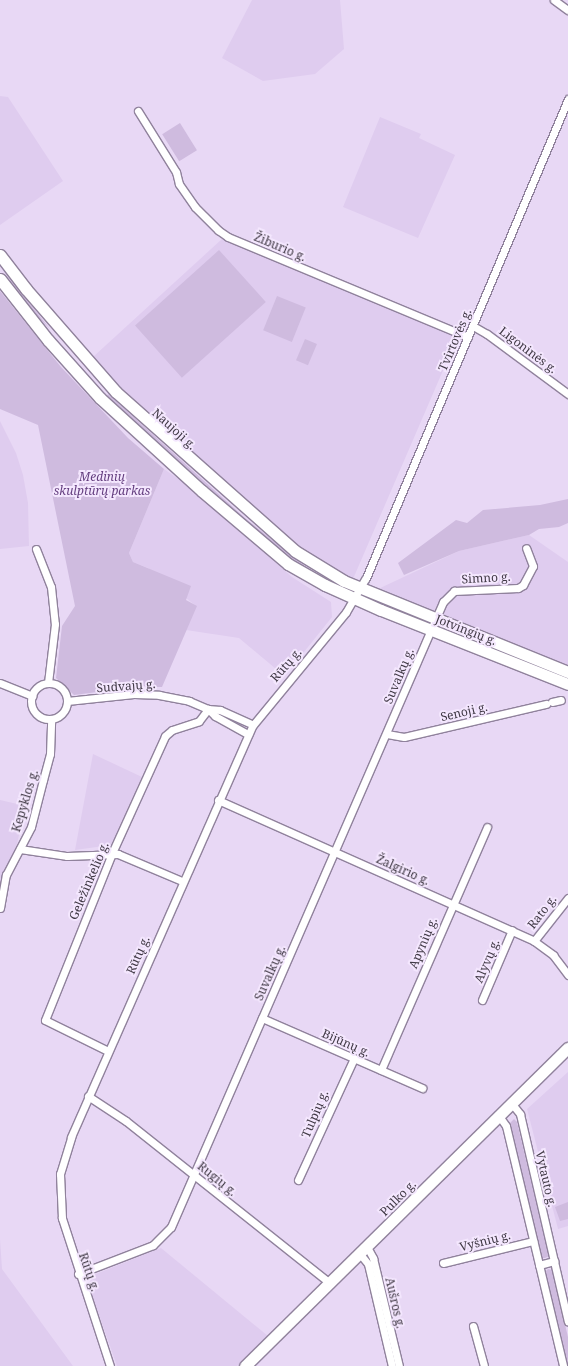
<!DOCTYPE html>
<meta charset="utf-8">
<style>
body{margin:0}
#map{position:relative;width:568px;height:1366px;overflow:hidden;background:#e8d8f5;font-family:"Noto Serif",serif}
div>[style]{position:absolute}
.built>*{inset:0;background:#dfccef}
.green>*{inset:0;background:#cfbbdf;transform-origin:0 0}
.roads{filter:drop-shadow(1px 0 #90829c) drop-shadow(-1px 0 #90829c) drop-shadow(0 1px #90829c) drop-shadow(0 -1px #90829c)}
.street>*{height:7px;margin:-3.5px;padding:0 3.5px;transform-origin:3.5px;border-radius:3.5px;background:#fff}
.street>.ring{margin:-3.5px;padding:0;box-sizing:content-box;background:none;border:7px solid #fff;border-radius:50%}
.primary>*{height:11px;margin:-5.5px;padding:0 5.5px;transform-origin:5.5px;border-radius:5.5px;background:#fff}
span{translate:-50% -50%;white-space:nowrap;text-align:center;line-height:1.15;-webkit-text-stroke:4px #f4e7fe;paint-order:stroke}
.street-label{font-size:12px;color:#403945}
.park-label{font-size:12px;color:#643e7f;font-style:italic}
</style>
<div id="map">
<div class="built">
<div style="clip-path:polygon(252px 0,340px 0,344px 49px,315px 74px,263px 81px,222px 58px)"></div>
<div style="clip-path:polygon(0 96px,8px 97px,63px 181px,0 225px)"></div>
<div style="clip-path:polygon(380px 117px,421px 134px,419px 138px,455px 155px,418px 238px,343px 207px)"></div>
<div style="clip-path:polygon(222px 239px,457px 338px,353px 579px,323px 565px,299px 548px,176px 441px,160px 421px,121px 389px,93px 357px)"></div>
<div style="clip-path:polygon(0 421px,16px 453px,23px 475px,28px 503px,29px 546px,0 549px)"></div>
<div style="clip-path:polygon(164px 469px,184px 483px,292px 577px,331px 602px,332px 617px,288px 672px,282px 674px,239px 638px,186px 630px,196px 606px,148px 568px,133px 562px,129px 553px)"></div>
<div style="clip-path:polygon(529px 535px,568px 562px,568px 670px,376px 590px,459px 551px)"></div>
<div style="clip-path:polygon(93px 754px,142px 777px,111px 845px,75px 850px)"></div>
<div style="clip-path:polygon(0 800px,26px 806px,0 915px)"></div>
<div style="clip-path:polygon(568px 1072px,568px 1226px,558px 1229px,527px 1109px)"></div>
<div style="clip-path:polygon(0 1239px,2px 1269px,73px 1366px,0 1366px)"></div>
<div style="clip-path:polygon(161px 1248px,268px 1336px,237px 1366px,117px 1366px,86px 1278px)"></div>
</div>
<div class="green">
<div style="left:180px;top:123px;width:32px;height:21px;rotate:58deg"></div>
<div style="left:219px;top:250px;width:70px;height:113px;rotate:48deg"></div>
<div style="clip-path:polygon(0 266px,22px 294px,50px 329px,33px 312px)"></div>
<div style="clip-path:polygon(0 291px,61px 367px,128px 438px,164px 469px,129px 553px,133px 562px,191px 586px,186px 600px,197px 606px,162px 687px,136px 687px,74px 695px,56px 678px,62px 626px,75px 606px,38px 425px,0 409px)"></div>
<div style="left:277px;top:296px;width:31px;height:37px;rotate:22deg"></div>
<div style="left:305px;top:339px;width:13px;height:23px;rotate:23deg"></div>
<div style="clip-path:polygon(108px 394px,245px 518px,311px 571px,289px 557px,244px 519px,123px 412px,107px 396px)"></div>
<div style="clip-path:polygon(568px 499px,568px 523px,559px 527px,539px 529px,529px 535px,459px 551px,404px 575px,398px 563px,456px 520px,467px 523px,483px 510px,540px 505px)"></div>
<div style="clip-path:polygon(514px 1119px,517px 1122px,549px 1256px,545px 1258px,541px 1258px,510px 1123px)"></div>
<div style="clip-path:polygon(568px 1202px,568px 1219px,560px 1221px,555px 1207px)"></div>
<div style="clip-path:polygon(548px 1269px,552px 1270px,568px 1337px,568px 1366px,545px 1272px)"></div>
</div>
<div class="roads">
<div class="street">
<div style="left:554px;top:0;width:17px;rotate:36deg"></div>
<div style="left:138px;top:111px;width:72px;rotate:58.1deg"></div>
<div style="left:176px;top:172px;width:12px;rotate:76deg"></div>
<div style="left:179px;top:184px;width:28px;rotate:55deg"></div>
<div style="left:195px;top:207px;width:33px;rotate:45deg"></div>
<div style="left:218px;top:230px;width:12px;rotate:35deg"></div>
<div style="left:228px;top:237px;width:260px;rotate:22.6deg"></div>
<div style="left:473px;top:326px;width:16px;rotate:30deg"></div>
<div style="left:487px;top:334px;width:101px;rotate:36.5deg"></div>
<div style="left:36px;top:549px;width:41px;rotate:68.5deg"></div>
<div style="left:51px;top:587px;width:37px;rotate:84deg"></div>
<div style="left:55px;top:624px;width:59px;rotate:96.8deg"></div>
<div class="ring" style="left:31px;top:683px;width:29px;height:29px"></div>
<div style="left:0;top:683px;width:35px;rotate:22deg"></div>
<div style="left:67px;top:701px;width:67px;rotate:-6deg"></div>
<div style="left:134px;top:694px;width:25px;rotate:2deg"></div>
<div style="left:159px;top:695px;width:31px;rotate:11deg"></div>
<div style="left:189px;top:701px;width:21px;rotate:23deg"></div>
<div style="left:208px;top:709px;width:12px;rotate:5deg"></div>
<div style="left:220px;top:710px;width:36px;rotate:24deg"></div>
<div style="left:552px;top:702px;width:9px;rotate:-13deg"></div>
<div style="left:208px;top:709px;width:10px;rotate:45deg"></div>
<div style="left:215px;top:716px;width:38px;rotate:29deg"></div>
<div style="left:387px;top:734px;width:17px;rotate:10deg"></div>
<div style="left:404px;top:737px;width:146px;rotate:-13.1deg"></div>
<div style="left:218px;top:800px;width:346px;rotate:24deg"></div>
<div style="left:534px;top:941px;width:24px;rotate:36deg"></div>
<div style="left:553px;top:955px;width:25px;rotate:53deg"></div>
<div style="left:20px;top:849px;width:48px;rotate:8.5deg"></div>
<div style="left:67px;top:856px;width:51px;rotate:-2.2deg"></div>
<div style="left:118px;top:854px;width:69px;rotate:22.9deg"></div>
<div style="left:0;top:908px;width:34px;rotate:-80deg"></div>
<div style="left:6px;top:875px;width:54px;rotate:-62.5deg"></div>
<div style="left:31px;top:827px;width:49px;rotate:-75.7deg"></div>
<div style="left:43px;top:780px;width:27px;rotate:-75deg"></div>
<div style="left:50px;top:754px;width:35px;rotate:-88deg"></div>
<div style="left:534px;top:941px;width:55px;rotate:-51.7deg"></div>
<div style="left:482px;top:1000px;width:76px;rotate:-66.8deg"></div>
<div style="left:262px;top:1018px;width:175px;rotate:23.6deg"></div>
<div style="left:108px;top:1051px;width:70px;rotate:-153.8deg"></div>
<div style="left:45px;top:1020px;width:180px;rotate:-68.1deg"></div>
<div style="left:112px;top:853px;width:128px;rotate:-65.6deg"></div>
<div style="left:165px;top:736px;width:9px;rotate:-41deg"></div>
<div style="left:172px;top:730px;width:28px;rotate:-18deg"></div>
<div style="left:199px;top:721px;width:15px;rotate:-53deg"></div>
<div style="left:381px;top:1070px;width:265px;rotate:-66.4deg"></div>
<div style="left:88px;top:1096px;width:45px;rotate:33.3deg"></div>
<div style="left:126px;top:1121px;width:260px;rotate:38.5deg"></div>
<div style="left:512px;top:1104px;width:13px;rotate:51deg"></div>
<div style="left:520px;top:1114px;width:213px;rotate:77deg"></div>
<div style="left:499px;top:1116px;width:12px;rotate:55deg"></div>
<div style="left:506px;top:1126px;width:247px;rotate:76.6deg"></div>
<div style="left:298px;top:1180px;width:134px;rotate:-65.3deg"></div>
<div style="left:367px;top:1247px;width:13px;rotate:61deg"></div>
<div style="left:373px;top:1258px;width:111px;rotate:76.5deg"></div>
<div style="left:360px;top:1254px;width:13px;rotate:51deg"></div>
<div style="left:368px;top:1264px;width:105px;rotate:76.8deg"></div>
<div style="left:443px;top:1263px;width:93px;rotate:-13.7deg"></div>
<div style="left:539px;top:1265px;width:16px;rotate:-15deg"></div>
<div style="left:78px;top:1274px;width:80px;rotate:-21.1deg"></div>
<div style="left:153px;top:1245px;width:25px;rotate:-45deg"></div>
<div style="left:171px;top:1227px;width:682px;rotate:-66.48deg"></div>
<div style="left:443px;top:602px;width:16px;rotate:-45deg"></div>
<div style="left:454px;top:591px;width:64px;rotate:-2.7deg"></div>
<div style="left:518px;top:588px;width:6px;rotate:-31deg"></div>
<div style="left:523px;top:585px;width:21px;rotate:-62deg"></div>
<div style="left:533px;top:566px;width:19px;rotate:-111deg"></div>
<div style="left:473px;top:1326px;width:41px;rotate:74.6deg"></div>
<div style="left:110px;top:1366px;width:156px;rotate:-108deg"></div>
<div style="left:62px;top:1218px;width:44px;rotate:-92.6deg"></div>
<div style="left:60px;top:1174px;width:39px;rotate:-73deg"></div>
<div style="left:71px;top:1137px;width:450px;rotate:-66.2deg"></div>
<div style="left:253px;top:725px;width:146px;rotate:-50.5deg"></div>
<div style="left:346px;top:612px;width:39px;rotate:-60deg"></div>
<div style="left:366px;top:578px;width:520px;rotate:-67.13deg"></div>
</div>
<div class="primary">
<div style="left:0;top:255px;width:43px;rotate:52.6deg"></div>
<div style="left:26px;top:289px;width:137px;rotate:48.9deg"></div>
<div style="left:116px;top:392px;width:239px;rotate:41.6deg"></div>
<div style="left:295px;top:551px;width:57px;rotate:31.5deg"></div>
<div style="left:344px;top:581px;width:242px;rotate:22.1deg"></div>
<div style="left:0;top:279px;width:78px;rotate:51.8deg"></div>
<div style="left:48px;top:340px;width:78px;rotate:48.1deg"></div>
<div style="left:100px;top:398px;width:138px;rotate:42.4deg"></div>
<div style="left:202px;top:491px;width:113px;rotate:40.3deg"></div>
<div style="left:288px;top:564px;width:43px;rotate:29.6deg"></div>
<div style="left:325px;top:585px;width:61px;rotate:24.1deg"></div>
<div style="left:381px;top:610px;width:201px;rotate:21.6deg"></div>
<div style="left:245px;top:1366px;width:453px;rotate:-44.6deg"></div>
</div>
</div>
<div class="street-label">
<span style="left:280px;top:247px;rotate:23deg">Žiburio g.</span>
<span style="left:455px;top:340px;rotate:-67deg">Tvirtovės g.</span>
<span style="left:528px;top:350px;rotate:37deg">Ligoninės g.</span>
<span style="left:174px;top:429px;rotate:42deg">Naujoji g.</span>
<span style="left:486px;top:578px;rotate:-3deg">Simno g.</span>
<span style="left:466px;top:630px;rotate:21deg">Jotvingių g.</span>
<span style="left:286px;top:665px;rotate:-49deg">Rūtų g.</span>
<span style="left:399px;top:676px;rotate:-67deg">Suvalkų g.</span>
<span style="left:126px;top:686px;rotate:-4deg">Sudvajų g.</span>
<span style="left:464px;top:712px;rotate:-13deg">Senoji g.</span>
<span style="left:25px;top:801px;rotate:-73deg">Kepyklos g.</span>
<span style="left:403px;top:870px;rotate:24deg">Žalgirio g.</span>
<span style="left:89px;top:881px;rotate:-67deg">Geležinkelio g.</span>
<span style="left:542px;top:912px;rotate:-52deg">Rato g.</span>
<span style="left:423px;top:943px;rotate:-67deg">Apynių g.</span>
<span style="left:138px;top:955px;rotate:-66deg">Rūtų g.</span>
<span style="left:487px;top:961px;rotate:-67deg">Alyvų g.</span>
<span style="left:270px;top:973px;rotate:-66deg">Suvalkų g.</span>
<span style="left:346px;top:1043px;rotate:24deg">Bijūnų g.</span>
<span style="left:315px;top:1114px;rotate:-67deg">Tulpių g.</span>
<span style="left:217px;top:1179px;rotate:39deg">Rugių g.</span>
<span style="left:546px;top:1179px;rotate:77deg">Vytauto g.</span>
<span style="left:398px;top:1198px;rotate:-45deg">Pulko g.</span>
<span style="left:485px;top:1241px;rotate:-14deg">Vyšnių g.</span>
<span style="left:89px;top:1272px;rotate:71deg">Rūtų g.</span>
<span style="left:395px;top:1303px;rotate:77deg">Aušros g.</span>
</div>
<div class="park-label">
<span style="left:102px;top:484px">Medinių<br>skulptūrų parkas</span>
</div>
</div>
